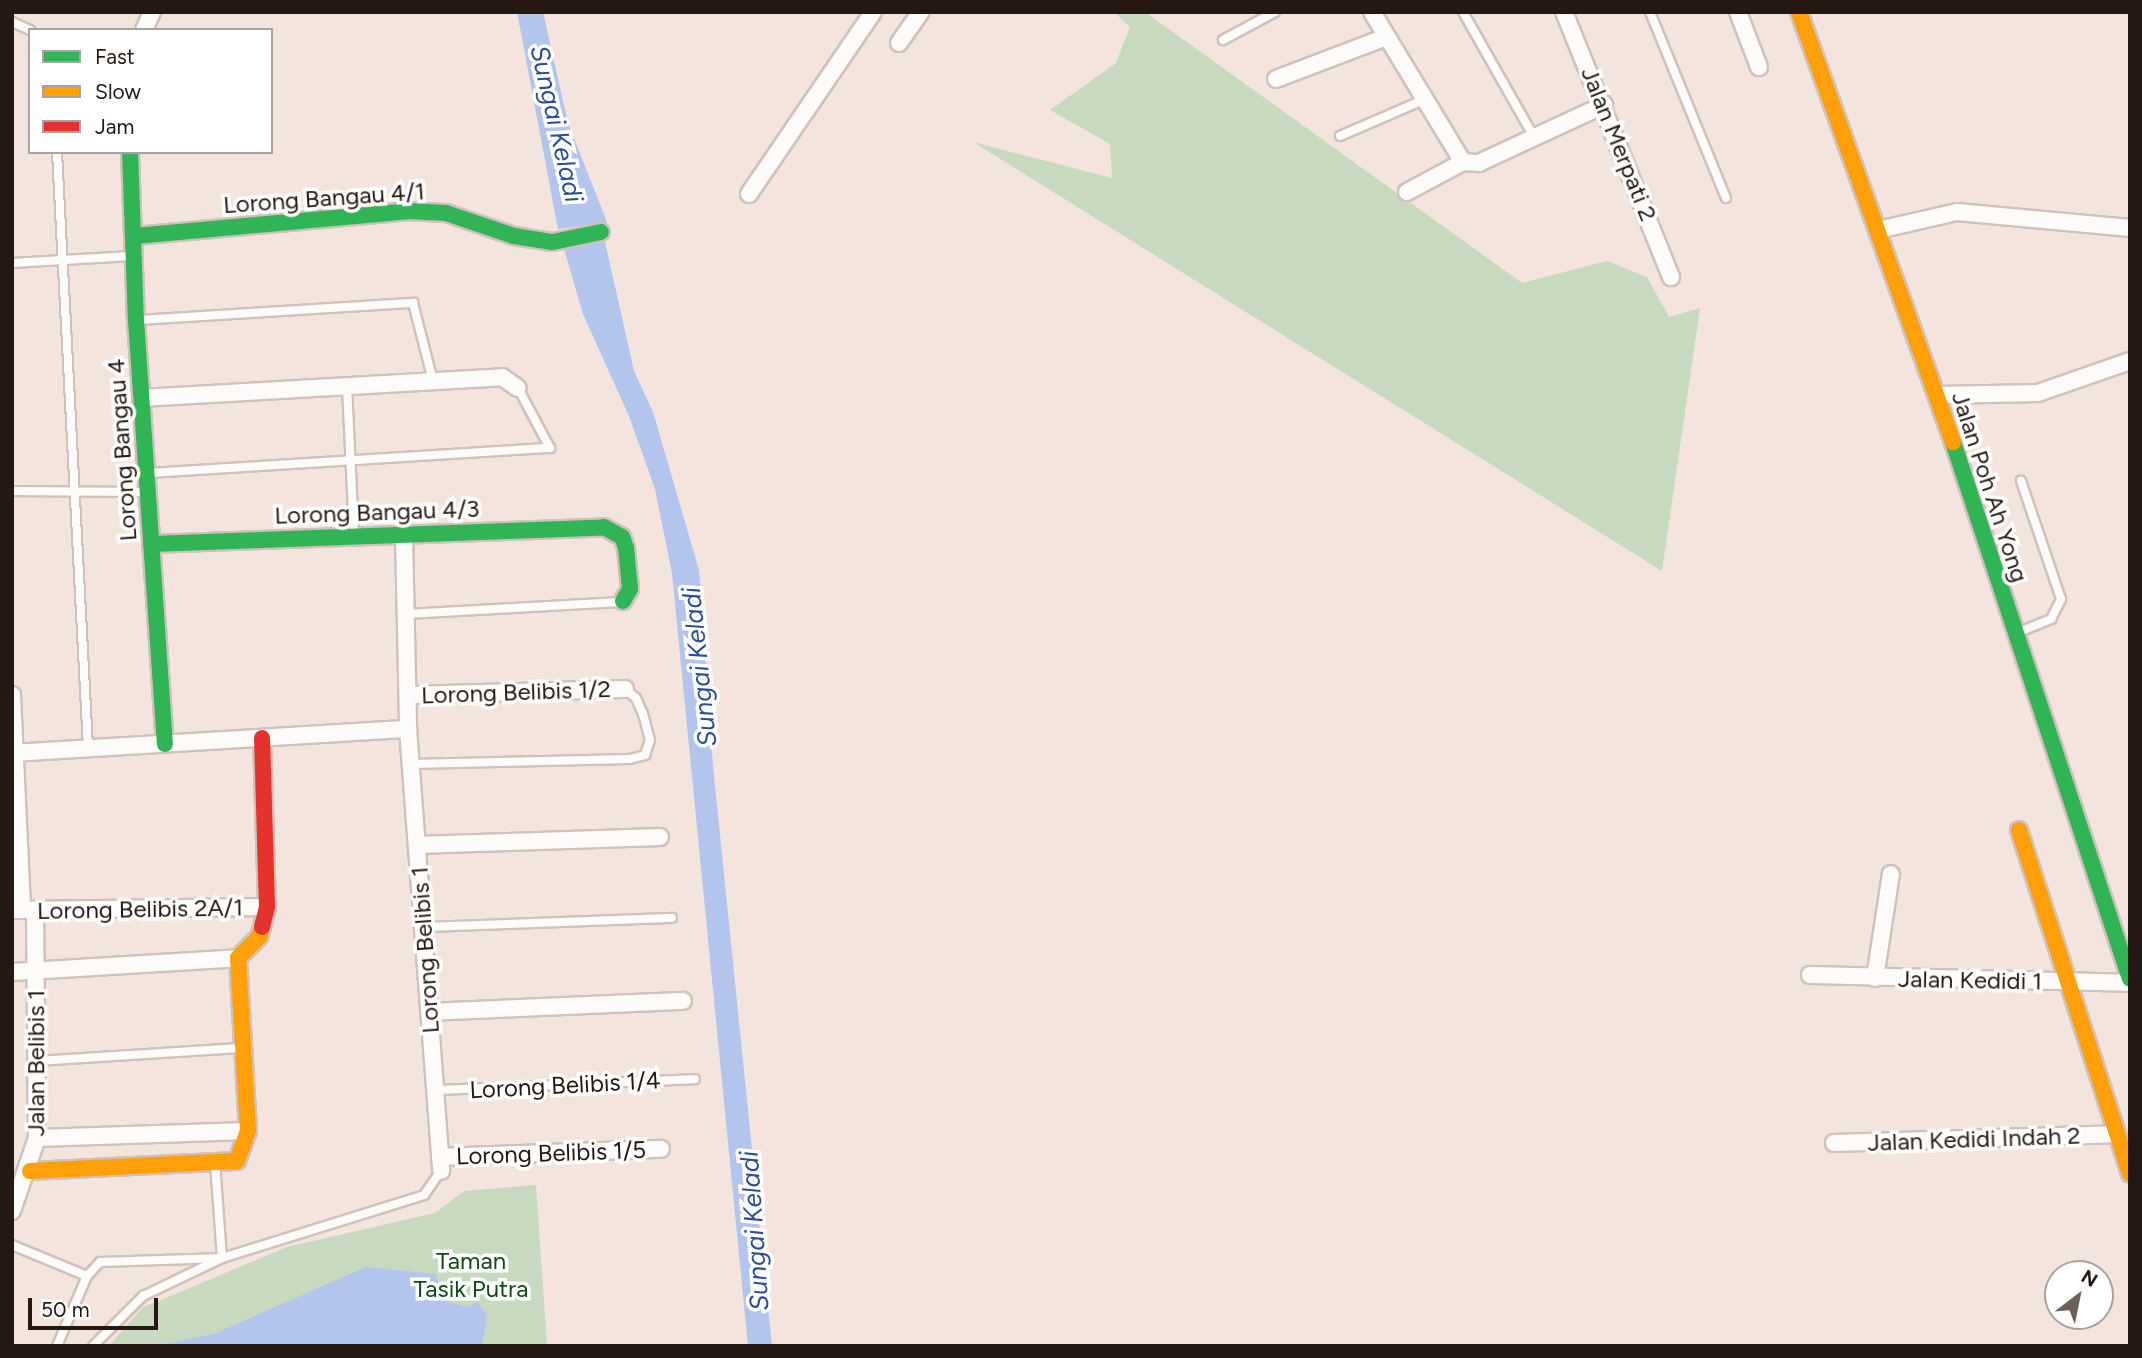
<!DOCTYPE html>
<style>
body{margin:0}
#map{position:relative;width:2142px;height:1358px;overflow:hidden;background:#f4e4de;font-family:Figtree,sans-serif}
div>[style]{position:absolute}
.green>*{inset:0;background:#c7d9be}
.water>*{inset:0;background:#b3c4ed}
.roads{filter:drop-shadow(2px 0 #cfc1bb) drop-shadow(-2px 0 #cfc1bb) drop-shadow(0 2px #cfc1bb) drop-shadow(0 -2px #cfc1bb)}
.lane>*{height:8px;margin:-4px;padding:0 4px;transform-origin:4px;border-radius:4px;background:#fdfbfa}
.street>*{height:16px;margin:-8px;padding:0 8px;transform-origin:8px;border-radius:8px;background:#fdfbfa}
.fast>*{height:16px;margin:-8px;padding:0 8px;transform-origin:8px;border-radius:8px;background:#30b455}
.slow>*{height:16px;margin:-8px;padding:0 8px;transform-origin:8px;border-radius:8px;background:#ff9f0a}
.jam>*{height:16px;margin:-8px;padding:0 8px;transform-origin:8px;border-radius:8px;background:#e5322d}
span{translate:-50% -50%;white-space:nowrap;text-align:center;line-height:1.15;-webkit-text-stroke:7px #fff;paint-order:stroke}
.street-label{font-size:24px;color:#251813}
.park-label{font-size:24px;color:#104a18}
.water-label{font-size:26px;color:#2b4d95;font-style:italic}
.frame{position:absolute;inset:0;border:14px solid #251813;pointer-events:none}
.legend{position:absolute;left:28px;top:28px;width:245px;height:126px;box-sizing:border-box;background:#fff;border:2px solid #a8a3a1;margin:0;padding:9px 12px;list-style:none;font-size:21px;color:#251813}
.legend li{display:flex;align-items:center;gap:14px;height:35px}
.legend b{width:35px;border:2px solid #a8a3a1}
.north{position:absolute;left:2044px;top:1260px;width:70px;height:70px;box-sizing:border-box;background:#fff;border:2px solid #a8a3a1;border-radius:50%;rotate:32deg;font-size:19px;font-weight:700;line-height:28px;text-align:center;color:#251813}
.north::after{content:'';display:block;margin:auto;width:24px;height:32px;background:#6d5f5a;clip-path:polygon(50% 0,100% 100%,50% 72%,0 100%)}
.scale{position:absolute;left:28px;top:1298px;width:130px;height:32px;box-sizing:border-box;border:4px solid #251813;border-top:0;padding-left:9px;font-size:21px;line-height:24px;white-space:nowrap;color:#251813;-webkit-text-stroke:5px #fff;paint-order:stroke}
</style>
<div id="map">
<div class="green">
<div style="clip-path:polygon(1114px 12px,1145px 12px,1522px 283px,1607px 261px,1647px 277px,1669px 317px,1700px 308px,1662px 571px,973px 142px,1112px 178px,1110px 144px,1050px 110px,1116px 63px,1130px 27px)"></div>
<div style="clip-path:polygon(536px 1185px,547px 1346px,109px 1346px,142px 1308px,287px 1247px,435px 1213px,464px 1191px)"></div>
</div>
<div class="water">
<div style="clip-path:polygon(517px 12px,543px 12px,568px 123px,607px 222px,558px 229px)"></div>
<div style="clip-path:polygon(605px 242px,634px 371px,653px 412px,699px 570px,713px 766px,772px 1346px,748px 1346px,672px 573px,655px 489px,629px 416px,583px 314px,564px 249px)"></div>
<div style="clip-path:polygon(366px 1267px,436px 1274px,442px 1300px,468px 1307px,478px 1302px,487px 1316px,482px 1346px,155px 1346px,214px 1334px)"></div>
</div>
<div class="roads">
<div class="lane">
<div style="left:1463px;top:12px;width:144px;rotate:60.4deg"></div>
<div style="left:1650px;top:12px;width:201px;rotate:67.8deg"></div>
<div style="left:12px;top:22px;width:20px;rotate:24deg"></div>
<div style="left:1223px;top:40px;width:59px;rotate:-28.3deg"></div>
<div style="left:1340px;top:136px;width:90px;rotate:-23.4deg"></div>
<div style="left:57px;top:152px;width:597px;rotate:87.02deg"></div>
<div style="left:12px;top:263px;width:120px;rotate:-3.3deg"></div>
<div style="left:139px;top:320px;width:275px;rotate:-3.6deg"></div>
<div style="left:413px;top:303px;width:81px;rotate:75.6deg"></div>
<div style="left:347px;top:386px;width:148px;rotate:87.3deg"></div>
<div style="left:149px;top:473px;width:402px;rotate:-3.6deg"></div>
<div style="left:550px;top:448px;width:68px;rotate:-118.1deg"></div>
<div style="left:12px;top:491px;width:134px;rotate:0.4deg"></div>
<div style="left:406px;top:614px;width:215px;rotate:-3.2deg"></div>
<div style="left:2019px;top:632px;width:35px;rotate:-22deg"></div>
<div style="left:2051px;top:619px;width:22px;rotate:-63deg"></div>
<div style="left:2061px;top:599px;width:125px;rotate:-108.7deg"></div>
<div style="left:411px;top:764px;width:219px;rotate:-1.3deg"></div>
<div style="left:630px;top:759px;width:16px;rotate:-15deg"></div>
<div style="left:645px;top:755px;width:16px;rotate:-72deg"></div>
<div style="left:650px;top:740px;width:27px;rotate:-105deg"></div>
<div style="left:643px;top:714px;width:17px;rotate:-114deg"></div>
<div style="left:636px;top:698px;width:14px;rotate:-141deg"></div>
<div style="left:424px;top:927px;width:248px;rotate:-2.1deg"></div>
<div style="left:37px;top:1061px;width:203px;rotate:-3.7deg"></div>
<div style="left:436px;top:1090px;width:259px;rotate:-2.4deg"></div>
<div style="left:12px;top:1245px;width:81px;rotate:22.5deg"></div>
<div style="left:57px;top:1346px;width:76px;rotate:-66.8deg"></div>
<div style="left:87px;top:1276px;width:19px;rotate:-47deg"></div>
<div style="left:100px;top:1262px;width:122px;rotate:-1.9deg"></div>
<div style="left:222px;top:1258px;width:96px;rotate:-94.2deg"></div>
<div style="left:93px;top:1346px;width:71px;rotate:-45deg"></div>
<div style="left:143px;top:1296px;width:88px;rotate:-25.7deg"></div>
<div style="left:222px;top:1258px;width:212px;rotate:-17.3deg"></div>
<div style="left:424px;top:1195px;width:29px;rotate:-55deg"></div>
</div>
<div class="street">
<div style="left:1372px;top:12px;width:175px;rotate:58.8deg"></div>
<div style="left:1564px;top:12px;width:286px;rotate:68deg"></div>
<div style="left:1738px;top:12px;width:59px;rotate:69.1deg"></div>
<div style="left:144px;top:30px;width:20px;rotate:-66deg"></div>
<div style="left:899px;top:43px;width:38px;rotate:-55deg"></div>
<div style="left:1276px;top:79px;width:118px;rotate:-20.9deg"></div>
<div style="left:1407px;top:192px;width:64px;rotate:-28.2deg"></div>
<div style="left:1463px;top:162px;width:16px;rotate:4deg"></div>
<div style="left:1479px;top:163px;width:138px;rotate:-24.9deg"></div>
<div style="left:749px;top:194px;width:220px;rotate:-55.7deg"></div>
<div style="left:1878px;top:230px;width:81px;rotate:-12.8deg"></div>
<div style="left:1957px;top:212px;width:174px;rotate:5.3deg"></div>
<div style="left:1937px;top:395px;width:101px;rotate:-1.1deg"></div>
<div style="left:2038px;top:393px;width:97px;rotate:-19.2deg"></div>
<div style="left:141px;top:398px;width:362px;rotate:-3.3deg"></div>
<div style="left:502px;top:377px;width:19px;rotate:35deg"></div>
<div style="left:404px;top:534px;width:195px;rotate:88.8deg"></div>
<div style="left:408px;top:729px;width:443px;rotate:85.7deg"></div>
<div style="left:12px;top:695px;width:215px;rotate:87.3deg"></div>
<div style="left:408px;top:695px;width:217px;rotate:-1.6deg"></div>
<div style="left:12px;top:753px;width:397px;rotate:-3.5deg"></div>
<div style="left:417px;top:845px;width:243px;rotate:-1.9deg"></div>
<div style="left:12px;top:910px;width:255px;rotate:-0.7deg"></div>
<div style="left:12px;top:972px;width:226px;rotate:-3.5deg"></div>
<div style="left:1810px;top:975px;width:320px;rotate:1.4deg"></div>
<div style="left:1875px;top:978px;width:105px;rotate:-81.3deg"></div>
<div style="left:430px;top:1012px;width:253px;rotate:-2.5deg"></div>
<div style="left:37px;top:1138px;width:211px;rotate:-1.9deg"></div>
<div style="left:1834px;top:1143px;width:281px;rotate:-1.8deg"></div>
<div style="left:440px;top:1157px;width:221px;rotate:-2.1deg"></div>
<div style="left:12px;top:1211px;width:77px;rotate:-71.1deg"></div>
<div style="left:37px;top:1138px;width:228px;rotate:-90.5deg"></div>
</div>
<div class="fast">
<div style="left:130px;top:152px;width:168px;rotate:88deg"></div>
<div style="left:136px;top:320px;width:425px;rotate:86.1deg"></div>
<div style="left:135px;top:236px;width:274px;rotate:-5.2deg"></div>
<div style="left:408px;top:211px;width:38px;rotate:3deg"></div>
<div style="left:446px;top:213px;width:72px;rotate:18.7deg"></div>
<div style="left:514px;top:236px;width:39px;rotate:9deg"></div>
<div style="left:553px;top:242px;width:49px;rotate:-11.8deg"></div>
<div style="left:1953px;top:442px;width:565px;rotate:71.76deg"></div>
<div style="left:151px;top:544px;width:453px;rotate:-2.1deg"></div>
<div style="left:604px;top:527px;width:21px;rotate:29deg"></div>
<div style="left:622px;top:537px;width:12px;rotate:70deg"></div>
<div style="left:626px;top:548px;width:41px;rotate:84.4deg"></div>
<div style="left:630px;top:589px;width:14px;rotate:120deg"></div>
</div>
<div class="slow">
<div style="left:1799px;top:12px;width:457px;rotate:70.3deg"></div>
<div style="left:2019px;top:830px;width:361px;rotate:72.1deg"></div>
<div style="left:30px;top:1171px;width:207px;rotate:-2.8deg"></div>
<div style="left:237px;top:1161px;width:32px;rotate:-70deg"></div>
<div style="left:248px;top:1131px;width:173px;rotate:-93.3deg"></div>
<div style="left:238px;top:958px;width:30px;rotate:-45deg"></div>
<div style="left:259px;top:937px;width:10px;rotate:-73deg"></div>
</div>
<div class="jam">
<div style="left:262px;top:927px;width:21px;rotate:-76deg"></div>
<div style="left:267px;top:907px;width:169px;rotate:-91.7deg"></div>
</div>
</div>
<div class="street-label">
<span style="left:1619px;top:144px;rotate:68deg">Jalan Merpati 2</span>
<span style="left:324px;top:198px;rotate:-4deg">Lorong Bangau 4/1</span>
<span style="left:122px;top:450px;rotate:-94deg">Lorong Bangau 4</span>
<span style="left:1990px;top:487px;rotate:72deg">Jalan Poh Ah Yong</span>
<span style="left:377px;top:512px;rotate:-2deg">Lorong Bangau 4/3</span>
<span style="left:516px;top:692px;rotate:-2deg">Lorong Belibis 1/2</span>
<span style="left:140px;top:909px;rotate:-1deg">Lorong Belibis 2A/1</span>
<span style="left:425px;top:950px;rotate:-94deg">Lorong Belibis 1</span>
<span style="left:1970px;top:980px;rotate:1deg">Jalan Kedidi 1</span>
<span style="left:36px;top:1063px;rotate:-90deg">Jalan Belibis 1</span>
<span style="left:565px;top:1085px;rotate:-3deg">Lorong Belibis 1/4</span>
<span style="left:1974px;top:1139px;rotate:-2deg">Jalan Kedidi Indah 2</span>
<span style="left:551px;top:1153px;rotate:-2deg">Lorong Belibis 1/5</span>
</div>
<div class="park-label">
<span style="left:471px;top:1275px">Taman<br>Tasik Putra</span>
</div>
<div class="water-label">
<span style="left:556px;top:124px;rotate:77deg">Sungai Keladi</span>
<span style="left:700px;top:667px;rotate:-96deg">Sungai Keladi</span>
<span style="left:755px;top:1231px;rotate:-94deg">Sungai Keladi</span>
</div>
<div class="frame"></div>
<ul class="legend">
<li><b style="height:9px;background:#30b455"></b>Fast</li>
<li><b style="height:9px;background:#ff9f0a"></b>Slow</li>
<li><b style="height:9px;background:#e5322d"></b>Jam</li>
</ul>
<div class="north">N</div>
<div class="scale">50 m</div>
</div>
